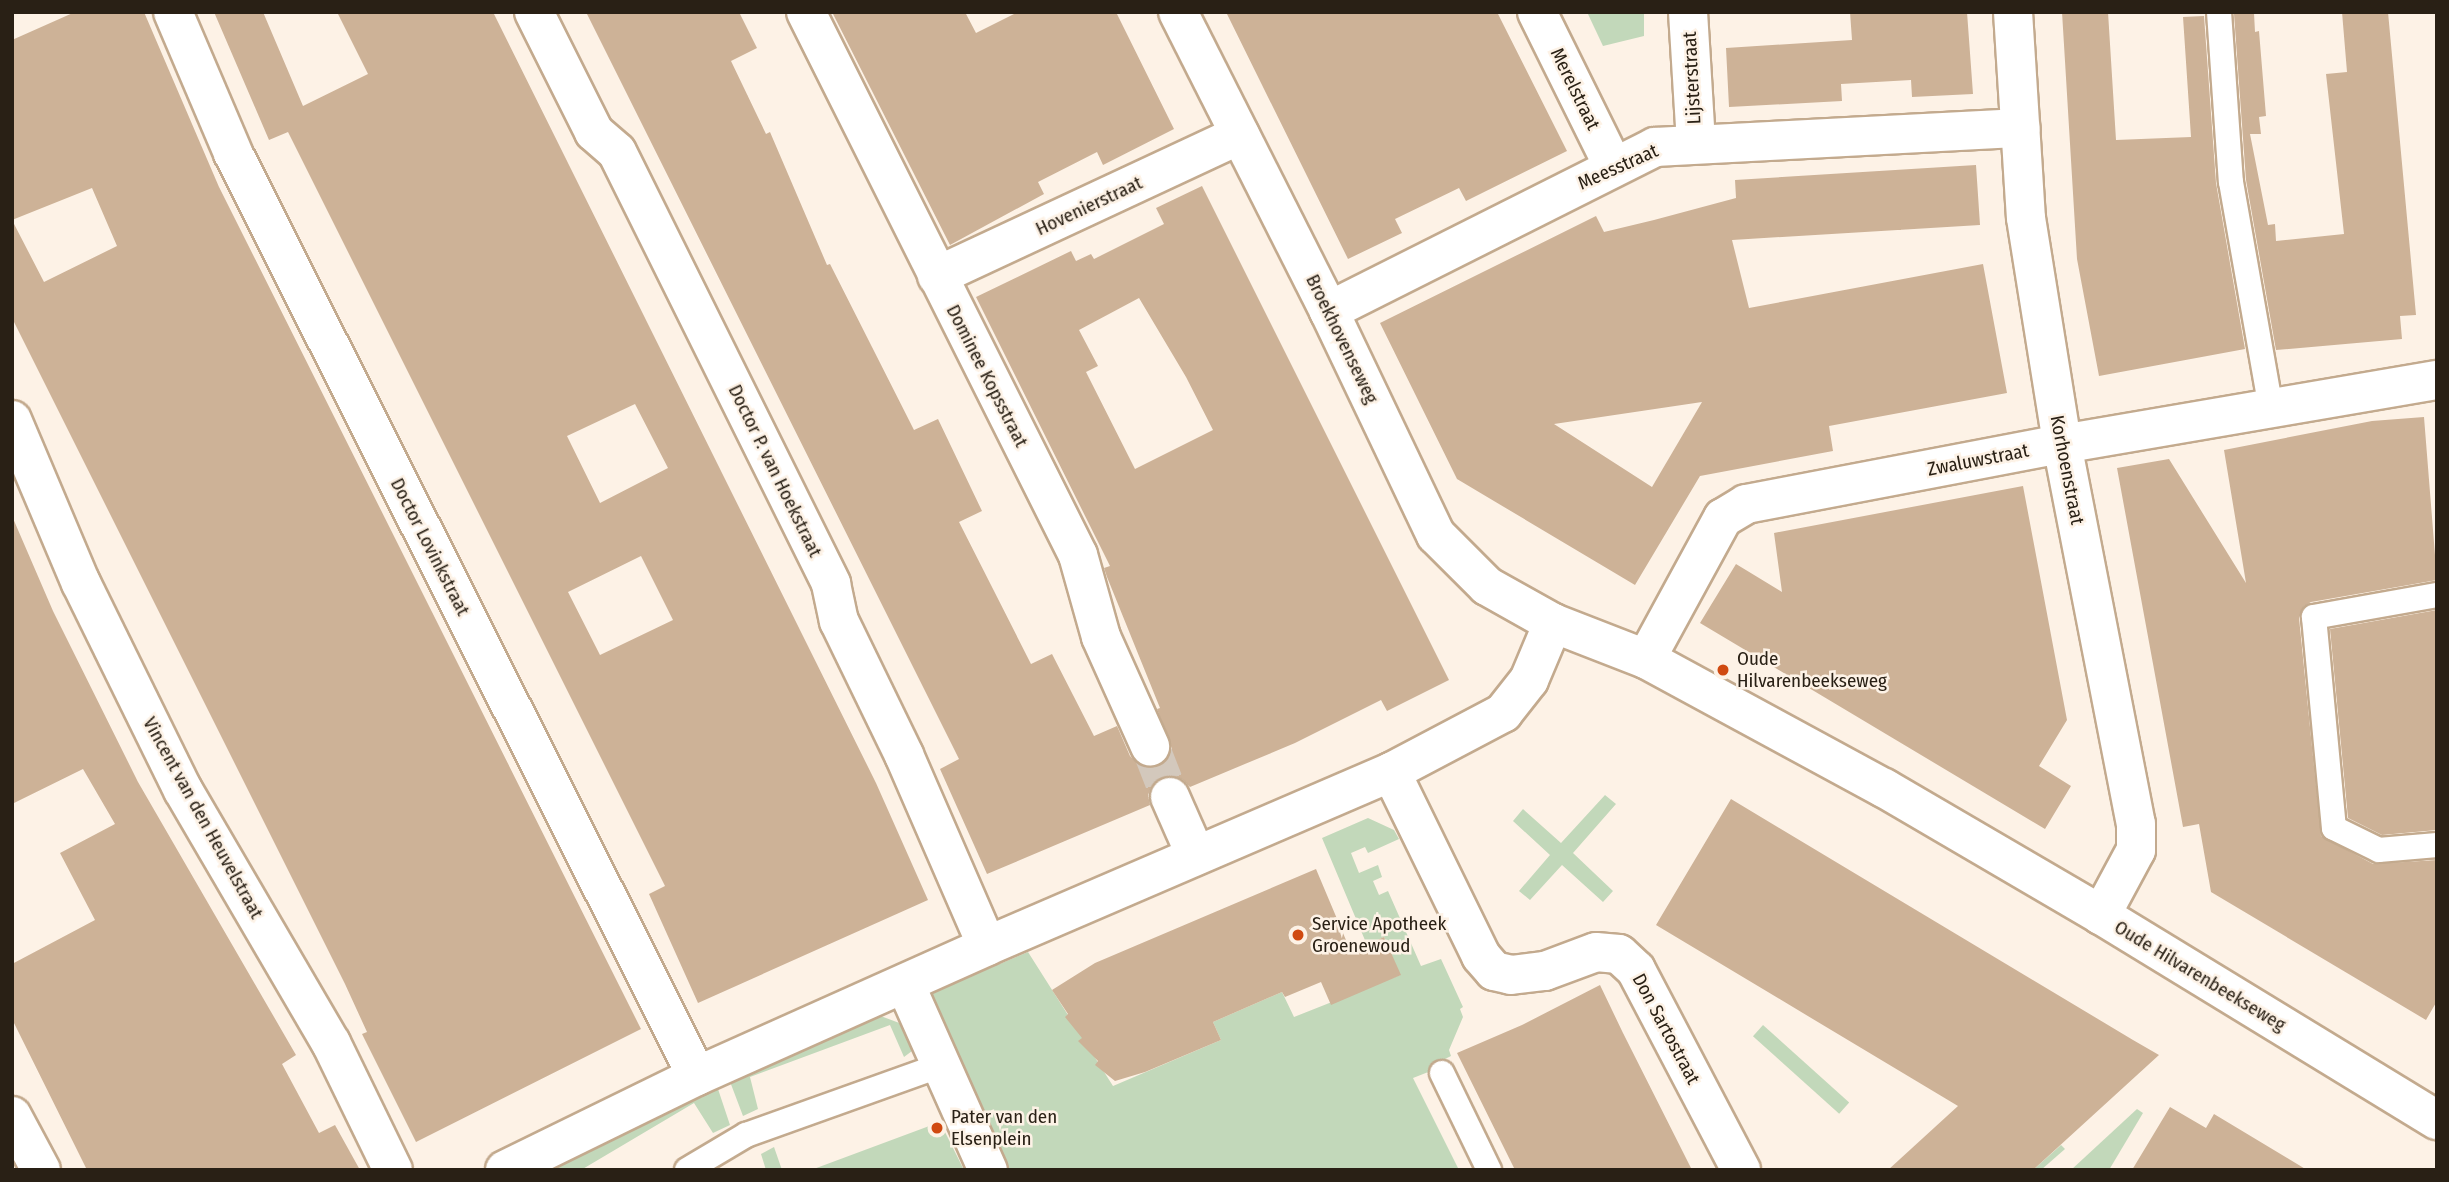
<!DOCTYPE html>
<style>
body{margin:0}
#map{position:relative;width:2449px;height:1182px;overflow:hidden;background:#fdf2e6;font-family:"Fira Sans Condensed",sans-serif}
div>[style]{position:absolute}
.green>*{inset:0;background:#c2d8ba;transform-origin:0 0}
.building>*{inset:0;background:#cdb297}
.street-tunnel>*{height:38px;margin-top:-19px;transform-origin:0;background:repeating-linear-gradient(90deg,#d3c8bc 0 38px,transparent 0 57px)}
.roads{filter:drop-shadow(2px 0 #c3aa8e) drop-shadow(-2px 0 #c3aa8e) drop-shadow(0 2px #c3aa8e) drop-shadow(0 -2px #c3aa8e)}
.lane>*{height:24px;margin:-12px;padding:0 12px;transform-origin:12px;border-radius:12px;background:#fff}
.street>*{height:38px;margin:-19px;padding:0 19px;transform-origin:19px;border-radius:19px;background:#fff}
.dots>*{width:19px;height:19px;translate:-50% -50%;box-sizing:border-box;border:4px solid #fdf2e6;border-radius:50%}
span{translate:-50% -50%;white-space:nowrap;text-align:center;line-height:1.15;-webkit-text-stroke:5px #fdf2e6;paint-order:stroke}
.street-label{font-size:19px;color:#292015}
.poi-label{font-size:19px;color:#292015}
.left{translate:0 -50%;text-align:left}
.frame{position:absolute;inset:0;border:14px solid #292015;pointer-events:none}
</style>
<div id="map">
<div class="green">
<div style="clip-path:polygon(1587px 12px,1644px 12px,1644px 36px,1603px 46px)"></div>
<div style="clip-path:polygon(1605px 795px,1616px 804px,1573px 853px,1613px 891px,1603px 902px,1562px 865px,1530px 900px,1519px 891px,1550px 855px,1513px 821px,1523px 809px,1561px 843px)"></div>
<div style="clip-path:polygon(1368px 818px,1394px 830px,1399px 839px,1368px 853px,1365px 847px,1351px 853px,1359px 873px,1378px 865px,1382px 877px,1373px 881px,1379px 895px,1388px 891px,1421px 966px,1441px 959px,1463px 1007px,1460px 1009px,1463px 1017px,1449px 1050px,1451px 1056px,1445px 1059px,1441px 1067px,1413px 1078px,1459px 1170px,1005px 1170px,931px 993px,1028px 952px,1113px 1086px,1221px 1040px,1213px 1022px,1282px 992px,1294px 1017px,1400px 975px,1384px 937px,1367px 945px,1322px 838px)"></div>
<div style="clip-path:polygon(878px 1015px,902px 1024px,912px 1051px,904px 1057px,890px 1025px,750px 1077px,758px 1109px,743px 1116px,729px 1079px)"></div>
<div style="left:1763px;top:1025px;width:116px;height:15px;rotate:42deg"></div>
<div style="clip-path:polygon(716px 1083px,730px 1125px,713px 1133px,694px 1103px,581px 1170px,546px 1170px)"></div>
<div style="clip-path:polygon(2137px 1109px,2143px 1113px,2109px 1170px,2071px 1170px)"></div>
<div style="clip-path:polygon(940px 1122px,964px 1170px,811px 1170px)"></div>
<div style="clip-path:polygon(2061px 1145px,2065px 1149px,2041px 1170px,2033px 1170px)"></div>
<div style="clip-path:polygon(774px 1147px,782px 1170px,766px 1170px,761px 1154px)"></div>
</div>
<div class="building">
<div style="clip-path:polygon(evenodd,75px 12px,144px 12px,219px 187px,641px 1029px,416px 1142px,362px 1034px,367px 1032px,345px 984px,12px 318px,12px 40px,75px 12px,92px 188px,117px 246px,44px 282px,12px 220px,92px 188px)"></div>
<div style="clip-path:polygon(evenodd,214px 12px,263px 12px,303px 106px,368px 74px,337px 12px,493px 12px,876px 783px,928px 900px,698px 1003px,649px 894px,665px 886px,288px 132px,269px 140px,214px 12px,635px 404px,668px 468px,600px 503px,567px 436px,635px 404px,214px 12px,641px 556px,673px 620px,600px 655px,568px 592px,641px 556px)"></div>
<div style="clip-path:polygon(evenodd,586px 12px,739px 12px,757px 48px,731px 61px,766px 134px,770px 132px,827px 265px,830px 264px,914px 430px,938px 419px,982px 511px,959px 522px,1031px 664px,1052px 654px,1094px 736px,1117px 726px,1130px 756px,1137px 763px,1147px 768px,1160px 766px,1168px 758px,1172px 749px,1157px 709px,1160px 708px,1107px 577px,1104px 568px,1110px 566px,976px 297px,1071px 251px,1076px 261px,1091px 254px,1094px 259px,1164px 224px,1156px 208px,1202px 186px,1449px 680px,1387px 711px,1381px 700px,1295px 743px,1190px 787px,1183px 780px,1173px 775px,1162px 777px,1152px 785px,1148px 795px,1150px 805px,987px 874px,940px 769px,959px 759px,586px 12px,1139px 298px,1186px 377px,1213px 430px,1135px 469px,1086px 372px,1098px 366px,1079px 330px,1139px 298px)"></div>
<div style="clip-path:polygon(832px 12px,965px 12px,976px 33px,1018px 12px,1116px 12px,1174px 129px,1103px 165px,1097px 152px,1038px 182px,1044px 194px,950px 245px)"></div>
<div style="clip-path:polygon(1226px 12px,1497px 12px,1567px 151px,1466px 201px,1459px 188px,1395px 219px,1402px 233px,1348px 259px)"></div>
<div style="clip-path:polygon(1850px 12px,1967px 12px,1973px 94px,1912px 97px,1911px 80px,1841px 84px,1842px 101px,1729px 107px,1726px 48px,1852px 40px)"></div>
<div style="clip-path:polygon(2062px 12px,2108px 12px,2116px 140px,2191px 137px,2183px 17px,2204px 16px,2216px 183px,2245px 349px,2099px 376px,2077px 259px)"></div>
<div style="clip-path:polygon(2342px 12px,2388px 12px,2416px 315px,2400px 316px,2402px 339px,2276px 350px,2246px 180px,2234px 14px,2254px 13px,2255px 32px,2259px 31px,2266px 116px,2259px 117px,2261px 134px,2250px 134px,2268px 225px,2275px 224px,2276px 241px,2344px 234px,2326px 74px,2347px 72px)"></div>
<div style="clip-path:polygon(evenodd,1976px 165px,1980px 225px,1732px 240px,1749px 308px,1983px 264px,2007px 393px,1829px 426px,1833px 451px,1700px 476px,1635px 585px,1457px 479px,1380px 323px,1596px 216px,1604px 232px,1654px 220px,1736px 198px,1735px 180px,1976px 165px,1702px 402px,1652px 487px,1554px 424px,1702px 402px)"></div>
<div style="clip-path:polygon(2424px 417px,2437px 580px,2311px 602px,2304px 606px,2299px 618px,2321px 836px,2373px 864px,2437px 860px,2437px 1001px,2426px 1020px,2211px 892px,2199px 824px,2183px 827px,2117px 468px,2169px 459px,2246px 583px,2224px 450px,2372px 421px)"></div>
<div style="clip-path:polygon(2023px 486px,2067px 720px,2039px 766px,2071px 786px,2045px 829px,1700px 623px,1736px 564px,1782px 592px,1774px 533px)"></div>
<div style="clip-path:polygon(12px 516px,53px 611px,138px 782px,296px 1055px,282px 1064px,319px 1133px,335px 1125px,360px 1170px,87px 1170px,12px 1019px,12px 964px,95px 920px,60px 853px,115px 824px,83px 769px,12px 804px)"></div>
<div style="clip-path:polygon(2437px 610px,2437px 830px,2382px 835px,2348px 818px,2330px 629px)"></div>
<div style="clip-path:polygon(1731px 799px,2133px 1040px,2159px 1055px,2033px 1170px,1888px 1170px,1958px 1106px,1656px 925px)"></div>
<div style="clip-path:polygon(1316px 869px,1351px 952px,1384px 937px,1401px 975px,1331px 1005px,1321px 982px,1285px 997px,1282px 992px,1213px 1022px,1221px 1040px,1145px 1072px,1115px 1081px,1095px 1065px,1098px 1061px,1078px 1041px,1082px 1038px,1065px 1017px,1068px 1014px,1052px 990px,1095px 963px)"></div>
<div style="clip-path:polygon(1600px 985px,1623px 1033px,1692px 1170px,1515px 1170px,1457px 1053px,1522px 1025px)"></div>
<div style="clip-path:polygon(2170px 1107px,2206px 1128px,2214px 1114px,2307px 1170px,2132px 1170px)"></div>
</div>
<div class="street-tunnel">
<div style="left:1150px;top:746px;width:55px;rotate:68.6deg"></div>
</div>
<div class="roads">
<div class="lane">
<div style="left:2219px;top:12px;width:170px;rotate:86deg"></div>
<div style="left:2231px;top:182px;width:230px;rotate:80deg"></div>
<div style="left:2437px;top:595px;width:125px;rotate:169.9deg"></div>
<div style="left:2314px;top:617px;width:212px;rotate:84.6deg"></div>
<div style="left:2334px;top:828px;width:50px;rotate:26.1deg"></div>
<div style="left:2379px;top:850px;width:58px;rotate:-4.9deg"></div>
<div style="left:1442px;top:1073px;width:108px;rotate:64.1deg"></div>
<div style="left:687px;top:1170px;width:69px;rotate:-30.7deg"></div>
<div style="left:746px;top:1135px;width:207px;rotate:-19.7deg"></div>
</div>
<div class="street">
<div style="left:173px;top:12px;width:153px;rotate:66.9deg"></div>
<div style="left:233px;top:153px;width:1033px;rotate:63.31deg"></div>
<div style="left:534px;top:12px;width:134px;rotate:63.4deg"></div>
<div style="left:594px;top:132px;width:30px;rotate:41deg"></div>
<div style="left:617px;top:152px;width:482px;rotate:63.6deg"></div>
<div style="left:831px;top:584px;width:38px;rotate:78deg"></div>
<div style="left:839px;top:621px;width:149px;rotate:64.1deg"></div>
<div style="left:904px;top:755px;width:208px;rotate:66.5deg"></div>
<div style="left:806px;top:12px;width:607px;rotate:63.39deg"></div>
<div style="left:1078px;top:555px;width:85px;rotate:74.3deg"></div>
<div style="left:1101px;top:637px;width:120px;rotate:65.8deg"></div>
<div style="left:1178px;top:12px;width:335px;rotate:63.2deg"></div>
<div style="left:1329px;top:311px;width:248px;rotate:64.5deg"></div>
<div style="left:1436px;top:535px;width:72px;rotate:45deg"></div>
<div style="left:1487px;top:586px;width:76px;rotate:29.3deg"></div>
<div style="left:1553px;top:623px;width:100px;rotate:21.2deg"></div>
<div style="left:1646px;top:659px;width:271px;rotate:28.5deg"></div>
<div style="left:1884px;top:788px;width:251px;rotate:30.3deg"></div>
<div style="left:2101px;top:915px;width:394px;rotate:31.4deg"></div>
<div style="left:1537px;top:12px;width:172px;rotate:63.7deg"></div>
<div style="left:1688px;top:12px;width:132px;rotate:86.5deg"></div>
<div style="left:2013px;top:12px;width:206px;rotate:86.4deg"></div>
<div style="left:2026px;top:218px;width:229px;rotate:80.9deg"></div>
<div style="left:2062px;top:444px;width:387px;rotate:79deg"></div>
<div style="left:2136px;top:824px;width:26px;rotate:90deg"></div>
<div style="left:2136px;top:850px;width:74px;rotate:118.3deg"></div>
<div style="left:937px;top:276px;width:334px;rotate:-25deg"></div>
<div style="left:1329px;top:311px;width:365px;rotate:-26.7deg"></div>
<div style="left:1655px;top:147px;width:366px;rotate:-3deg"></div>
<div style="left:12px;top:420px;width:177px;rotate:67.1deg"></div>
<div style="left:81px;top:583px;width:231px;rotate:63.8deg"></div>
<div style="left:183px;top:790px;width:293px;rotate:59.7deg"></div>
<div style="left:331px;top:1043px;width:141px;rotate:64deg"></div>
<div style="left:1646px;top:659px;width:161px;rotate:-61.4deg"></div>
<div style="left:1723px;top:518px;width:27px;rotate:-31deg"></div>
<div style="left:1746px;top:504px;width:322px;rotate:-10.8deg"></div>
<div style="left:2062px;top:444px;width:380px;rotate:-9.7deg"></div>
<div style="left:1391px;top:772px;width:205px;rotate:63.9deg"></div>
<div style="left:1481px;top:956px;width:20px;rotate:49deg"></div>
<div style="left:1494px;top:971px;width:17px;rotate:13deg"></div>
<div style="left:1511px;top:975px;width:34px;rotate:-7deg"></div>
<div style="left:1545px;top:971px;width:54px;rotate:-20.4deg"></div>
<div style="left:1596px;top:952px;width:23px;rotate:5deg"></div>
<div style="left:1619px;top:954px;width:23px;rotate:43deg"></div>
<div style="left:1636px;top:970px;width:226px;rotate:62.3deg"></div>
<div style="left:1170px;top:797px;width:64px;rotate:66.2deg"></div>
<div style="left:905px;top:984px;width:204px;rotate:66deg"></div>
<div style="left:12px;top:1116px;width:61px;rotate:61.8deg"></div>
<div style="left:505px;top:1170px;width:214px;rotate:-26.1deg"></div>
<div style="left:697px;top:1076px;width:318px;rotate:-24.1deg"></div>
<div style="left:987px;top:946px;width:440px;rotate:-23.3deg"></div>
<div style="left:1391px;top:772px;width:127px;rotate:-27.8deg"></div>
<div style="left:1503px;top:713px;width:42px;rotate:-51.8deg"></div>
<div style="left:1529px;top:680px;width:62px;rotate:-67.2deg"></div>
</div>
</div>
<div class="dots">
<div style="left:1723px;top:670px;background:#d04a11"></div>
<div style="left:1298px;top:935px;background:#d04a11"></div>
<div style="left:937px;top:1128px;background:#d04a11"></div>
</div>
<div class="street-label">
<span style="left:1692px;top:78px;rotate:-93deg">Lijsterstraat</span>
<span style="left:1575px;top:89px;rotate:64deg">Merelstraat</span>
<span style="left:1618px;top:167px;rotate:-24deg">Meesstraat</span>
<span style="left:1089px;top:206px;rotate:-25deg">Hovenierstraat</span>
<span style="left:1342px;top:339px;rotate:64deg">Broekhovenseweg</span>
<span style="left:987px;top:376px;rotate:63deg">Dominee Kopsstraat</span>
<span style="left:1978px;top:460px;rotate:-11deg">Zwaluwstraat</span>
<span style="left:2067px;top:470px;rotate:79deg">Korhoenstraat</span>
<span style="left:775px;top:471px;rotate:64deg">Doctor P. van Hoekstraat</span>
<span style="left:430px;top:547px;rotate:63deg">Doctor Lovinkstraat</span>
<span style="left:203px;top:818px;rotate:61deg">Vincent van den Heuvelstraat</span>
<span style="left:2200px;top:976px;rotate:31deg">Oude Hilvarenbeekseweg</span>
<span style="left:1666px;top:1029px;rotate:62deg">Don Sartostraat</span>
</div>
<div class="poi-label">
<span class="left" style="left:1737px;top:670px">Oude<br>Hilvarenbeekseweg</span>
<span class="left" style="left:1312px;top:935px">Service Apotheek<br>Groenewoud</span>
<span class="left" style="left:951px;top:1128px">Pater van den<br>Elsenplein</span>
</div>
<div class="frame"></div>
</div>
